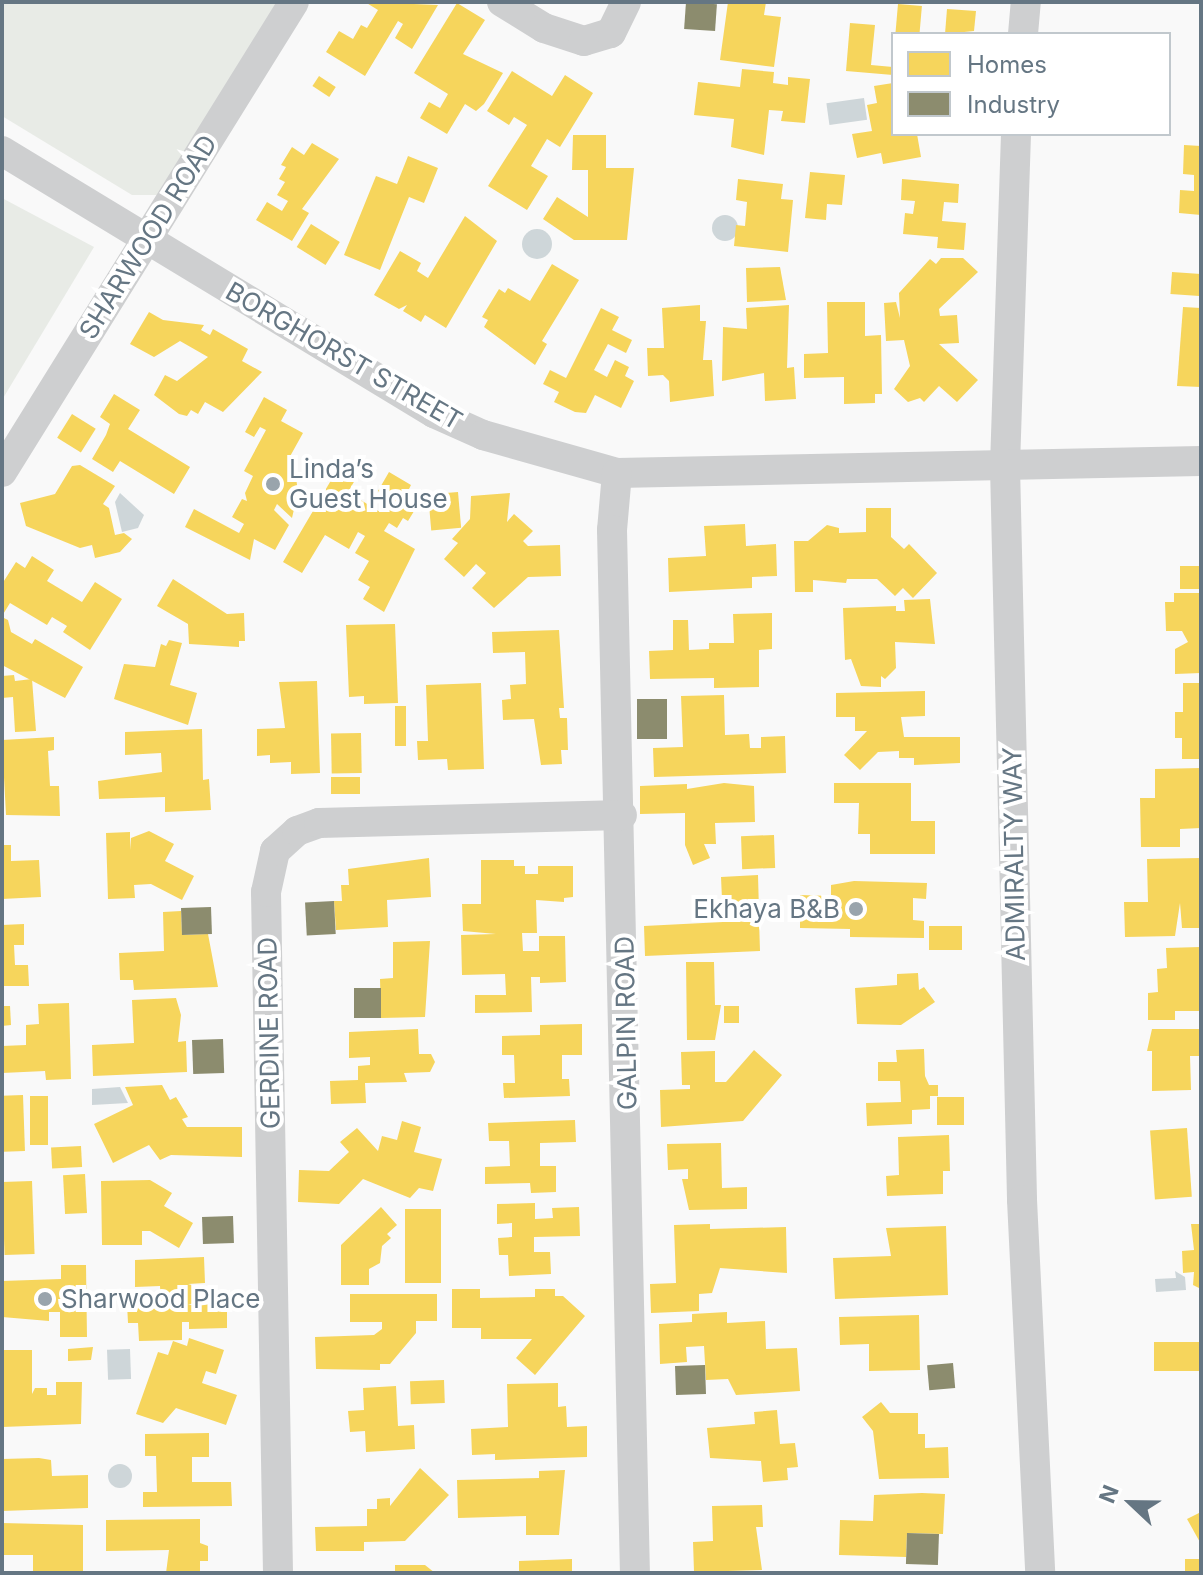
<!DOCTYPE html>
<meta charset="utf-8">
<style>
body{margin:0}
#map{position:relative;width:1203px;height:1575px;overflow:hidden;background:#f9f9f9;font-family:Inter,sans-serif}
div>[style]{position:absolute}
.green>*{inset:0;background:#e8ebe6}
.water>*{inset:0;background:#ced6d9;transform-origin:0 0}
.round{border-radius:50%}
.homes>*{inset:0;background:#f6d55c;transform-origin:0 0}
.industry>*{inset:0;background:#8c8c6e;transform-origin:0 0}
.minor>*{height:30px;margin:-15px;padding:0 15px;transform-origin:15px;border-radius:15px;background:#cecfd0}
.dots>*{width:22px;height:22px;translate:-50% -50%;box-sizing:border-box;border:4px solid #fff;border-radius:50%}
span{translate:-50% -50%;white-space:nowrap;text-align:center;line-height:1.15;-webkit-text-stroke:8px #fff;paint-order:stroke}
.street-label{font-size:26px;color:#657683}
.poi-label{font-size:26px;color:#657683}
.left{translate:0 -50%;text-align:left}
.right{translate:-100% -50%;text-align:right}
.frame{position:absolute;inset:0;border:4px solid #657683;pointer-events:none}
.legend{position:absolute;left:891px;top:32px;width:280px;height:104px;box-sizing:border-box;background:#fff;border:2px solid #c1c8cd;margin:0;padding:10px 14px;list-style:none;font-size:24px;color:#657683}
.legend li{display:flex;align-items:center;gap:16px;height:40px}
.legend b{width:40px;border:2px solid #c1c8cd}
.north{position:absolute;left:1091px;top:1463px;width:80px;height:80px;-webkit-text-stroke:6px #fff;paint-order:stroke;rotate:292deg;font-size:22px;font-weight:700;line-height:32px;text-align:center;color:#657683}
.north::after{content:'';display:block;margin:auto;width:28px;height:36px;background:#657683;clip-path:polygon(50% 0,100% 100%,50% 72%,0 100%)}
</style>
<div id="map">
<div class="green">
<div style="clip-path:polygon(2px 2px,288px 2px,158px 195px,132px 195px,2px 116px)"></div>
<div style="clip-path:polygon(2px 198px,94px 247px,2px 400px)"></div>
</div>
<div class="water">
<div style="left:864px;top:98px;width:22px;height:38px;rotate:82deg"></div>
<div class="round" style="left:712px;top:215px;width:26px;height:26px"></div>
<div class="round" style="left:522px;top:229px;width:30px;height:30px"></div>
<div style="clip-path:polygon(120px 493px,144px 515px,138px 528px,122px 532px,115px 502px)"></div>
<div style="clip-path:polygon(120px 1087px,128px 1103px,92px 1105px,92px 1089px)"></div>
<div style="clip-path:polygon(1175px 1271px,1185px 1277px,1186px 1290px,1156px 1292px,1155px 1279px,1176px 1278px)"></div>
<div style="left:130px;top:1349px;width:30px;height:23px;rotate:88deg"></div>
<div class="round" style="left:108px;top:1464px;width:24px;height:24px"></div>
</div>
<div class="homes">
<div style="clip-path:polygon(365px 2px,438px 5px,412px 49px,395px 38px,403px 24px,398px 21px,365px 76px,326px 52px,339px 31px,353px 39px,361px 25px,367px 28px,378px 10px)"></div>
<div style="clip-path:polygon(728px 2px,766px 2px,764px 15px,781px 17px,774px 67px,720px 60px)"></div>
<div style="clip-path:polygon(457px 3px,485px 20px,463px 54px,503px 73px,484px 104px,476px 111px,465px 104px,447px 134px,420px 118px,429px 102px,440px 108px,448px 94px,414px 73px)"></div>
<div style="left:898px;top:4px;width:24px;height:30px;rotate:5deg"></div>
<div style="clip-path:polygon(947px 9px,976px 11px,974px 31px,945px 34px)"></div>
<div style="clip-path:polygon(850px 23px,875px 25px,871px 65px,893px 67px,893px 75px,846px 71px)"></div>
<div style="clip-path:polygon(742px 69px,774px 72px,773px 83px,788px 85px,788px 77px,810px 79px,805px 123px,781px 121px,783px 111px,769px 110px,764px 155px,731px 147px,734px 119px,694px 115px,698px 82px,740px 87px)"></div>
<div style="clip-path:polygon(512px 71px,552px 96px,565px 75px,593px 93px,560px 147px,547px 139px,531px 166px,548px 176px,527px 210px,488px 186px,527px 125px,514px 117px,509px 125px,487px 111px)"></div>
<div style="left:319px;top:76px;width:20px;height:12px;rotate:33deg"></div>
<div style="clip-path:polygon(893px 83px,893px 134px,917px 134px,921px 157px,883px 164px,881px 153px,857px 158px,852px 134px,872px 131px,867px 105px,877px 103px,874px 86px)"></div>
<div style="clip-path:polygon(573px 135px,606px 135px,606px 168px,634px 168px,627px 240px,574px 240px,543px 219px,557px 197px,588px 217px,588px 170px,572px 170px)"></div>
<div style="clip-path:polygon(312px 143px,339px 159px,302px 209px,309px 213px,292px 241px,256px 220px,267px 202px,282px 211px,288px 201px,277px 195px,285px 182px,279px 179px,286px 167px,281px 165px,292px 147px,304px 155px)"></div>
<div style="clip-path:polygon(1184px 145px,1201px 146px,1201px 215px,1179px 213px,1180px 190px,1194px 191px,1194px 175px,1183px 174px)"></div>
<div style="clip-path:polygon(408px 156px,438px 168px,424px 203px,409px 197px,380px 270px,344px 255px,376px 176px,397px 184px)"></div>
<div style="clip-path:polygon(810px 172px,845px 175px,842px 205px,827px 204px,826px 220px,805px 218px)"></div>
<div style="clip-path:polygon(738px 179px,783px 184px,781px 199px,793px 200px,788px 252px,734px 246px,736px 225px,745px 226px,747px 202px,736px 200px)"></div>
<div style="clip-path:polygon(902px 179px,959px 184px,958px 203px,944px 202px,942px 221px,966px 223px,964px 250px,937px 248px,938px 237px,903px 234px,905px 213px,913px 214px,915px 201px,901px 200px)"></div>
<div style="clip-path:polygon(465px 216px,497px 241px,446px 328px,425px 315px,421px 322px,403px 311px,407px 305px,399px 309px,374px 295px,400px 251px,421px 263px,417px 271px,428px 278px)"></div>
<div style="left:311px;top:224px;width:34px;height:27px;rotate:32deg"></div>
<div style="clip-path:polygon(941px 258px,963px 258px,978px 272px,939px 309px,940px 316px,957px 315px,959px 343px,939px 344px,978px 380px,957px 402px,939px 386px,924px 402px,920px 398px,908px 402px,894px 389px,910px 366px,904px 340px,886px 341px,884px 303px,896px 302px,900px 318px,899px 293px,930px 259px,936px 264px)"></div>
<div style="clip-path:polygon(552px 264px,579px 280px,542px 341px,547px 344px,535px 365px,484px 327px,488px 320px,482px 317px,499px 289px,505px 293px,508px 288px,530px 301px)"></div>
<div style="clip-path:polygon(780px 267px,786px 300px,747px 302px,746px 268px)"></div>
<div style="left:1172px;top:272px;width:29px;height:22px;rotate:4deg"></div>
<div style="clip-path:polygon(827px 302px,865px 302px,865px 336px,881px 335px,882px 394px,875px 394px,875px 403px,844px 404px,844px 377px,804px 378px,804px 354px,828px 353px)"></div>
<div style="clip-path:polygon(700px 305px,700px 321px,706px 321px,703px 360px,712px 360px,714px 396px,670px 402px,669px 381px,663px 375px,648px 376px,647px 348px,664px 348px,662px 308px)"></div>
<div style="clip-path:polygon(789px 305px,787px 368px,794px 367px,796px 399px,765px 401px,764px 373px,722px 381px,723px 327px,747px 329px,746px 308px)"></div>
<div style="clip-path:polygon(1183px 307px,1201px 308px,1201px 387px,1177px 386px)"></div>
<div style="clip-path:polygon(601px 308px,619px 317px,612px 330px,632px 340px,626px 353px,608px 344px,594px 370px,607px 377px,615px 360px,629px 367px,625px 376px,634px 381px,621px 408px,595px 395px,586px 413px,575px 412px,554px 402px,559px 392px,543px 384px,550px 370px,566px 378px)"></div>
<div style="clip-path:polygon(149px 312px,163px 320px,204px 325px,201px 330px,210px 335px,213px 329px,248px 349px,242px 361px,262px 372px,223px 412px,205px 402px,198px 414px,191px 410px,187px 416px,179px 414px,154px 395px,165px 375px,177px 381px,208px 357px,180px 341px,154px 357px,130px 344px)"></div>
<div style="clip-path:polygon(114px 394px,140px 410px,128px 429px,190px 467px,174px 494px,120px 461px,113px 472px,92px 459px,106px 435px,110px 424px,100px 417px)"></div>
<div style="clip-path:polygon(264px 397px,287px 410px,281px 421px,303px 433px,288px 460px,294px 463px,298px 492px,292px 518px,277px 504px,274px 510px,289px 525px,275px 550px,254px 539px,250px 560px,185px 527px,194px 509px,239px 533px,244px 524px,232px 517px,242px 499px,247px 501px,245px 493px,253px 476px,244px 471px,266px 430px,260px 427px,254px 437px,245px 432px)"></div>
<div style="left:72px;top:414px;width:28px;height:28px;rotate:32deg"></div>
<div style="clip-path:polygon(80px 465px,115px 486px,103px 504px,109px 508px,115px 535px,124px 533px,132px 539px,120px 552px,95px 558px,92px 545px,80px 548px,26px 526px,20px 503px,55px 494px,72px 466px)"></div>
<div style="clip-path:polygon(340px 465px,358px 475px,348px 492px,380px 512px,389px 498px,378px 491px,389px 472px,411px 485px,406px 495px,419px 503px,408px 521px,403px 518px,397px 528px,389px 523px,384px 531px,415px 549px,384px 612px,363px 599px,370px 587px,358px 580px,369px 561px,355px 553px,365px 536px,358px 532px,349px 549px,325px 535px,302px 573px,283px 562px)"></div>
<div style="left:458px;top:492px;width:36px;height:30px;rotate:85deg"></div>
<div style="clip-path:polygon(510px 493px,507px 522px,514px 514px,533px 531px,523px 541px,528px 546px,560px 545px,561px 576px,528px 577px,494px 608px,472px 588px,486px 573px,476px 564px,464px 577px,444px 559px,458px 543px,452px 539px,470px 519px,471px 496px)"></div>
<div style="clip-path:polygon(866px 508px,891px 508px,891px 537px,904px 549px,909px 544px,937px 573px,913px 598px,903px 588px,895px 596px,877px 579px,847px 579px,846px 583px,813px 580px,813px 592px,795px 592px,794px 541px,808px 541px,827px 525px,839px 528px,839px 533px,866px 532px)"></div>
<div style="clip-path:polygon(745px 524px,746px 546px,776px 544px,777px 576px,752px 577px,752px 588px,669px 592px,668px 558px,706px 556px,704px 526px)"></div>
<div style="clip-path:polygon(32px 556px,54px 570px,47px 581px,82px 602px,95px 582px,122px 599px,90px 650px,63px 632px,67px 626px,52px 617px,47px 625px,10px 603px,2px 616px,2px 584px,16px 562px,25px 568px)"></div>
<div style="left:1180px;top:566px;width:21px;height:23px"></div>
<div style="clip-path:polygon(173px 579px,227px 614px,244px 613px,245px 641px,239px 641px,239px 647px,189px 644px,188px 624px,157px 606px)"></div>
<div style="clip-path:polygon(1174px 593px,1201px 593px,1201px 673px,1175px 674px,1175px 649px,1188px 642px,1182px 631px,1166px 631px,1165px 602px,1174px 602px)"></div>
<div style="clip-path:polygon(930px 599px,935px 644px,895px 642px,896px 668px,885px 679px,881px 676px,881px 687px,861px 686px,851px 659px,845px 660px,843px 608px,896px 606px,896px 611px,905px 611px,904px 600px)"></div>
<div style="clip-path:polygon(772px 613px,772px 649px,759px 650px,759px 687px,714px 688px,714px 678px,650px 679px,649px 651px,673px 650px,673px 620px,688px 620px,689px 650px,709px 649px,709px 643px,734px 643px,733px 614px)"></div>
<div style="clip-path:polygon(2px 617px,8px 620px,11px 632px,32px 644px,35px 639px,83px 667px,65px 698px,2px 665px)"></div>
<div style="clip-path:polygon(395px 624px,398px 703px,364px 704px,364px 696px,349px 697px,346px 625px)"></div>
<div style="clip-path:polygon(559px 630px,564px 708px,559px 708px,560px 718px,567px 718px,568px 750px,561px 750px,562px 764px,541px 765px,534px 719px,503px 720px,502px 700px,511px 699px,510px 685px,526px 684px,525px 652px,493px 653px,492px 632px)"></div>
<div style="clip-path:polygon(169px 640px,182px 643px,170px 685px,197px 693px,188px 725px,114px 699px,124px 664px,155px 667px,161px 644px,166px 646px)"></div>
<div style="clip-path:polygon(14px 675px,15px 681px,32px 679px,36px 731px,15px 732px,13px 697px,2px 698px,2px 676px)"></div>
<div style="clip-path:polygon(317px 681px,320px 773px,291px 774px,291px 762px,270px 763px,270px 755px,257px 756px,257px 729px,285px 728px,279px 682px)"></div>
<div style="clip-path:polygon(481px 683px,484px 769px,448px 770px,447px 759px,418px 760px,417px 741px,428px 741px,426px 685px)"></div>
<div style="clip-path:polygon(1183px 683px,1201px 683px,1201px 759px,1182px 759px,1182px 738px,1175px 738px,1175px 712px,1183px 712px)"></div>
<div style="clip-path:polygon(925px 691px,925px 716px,901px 717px,904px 737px,960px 737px,960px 763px,914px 765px,914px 758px,899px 758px,899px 751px,878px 752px,860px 770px,844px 755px,867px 731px,855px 731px,855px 717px,836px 717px,836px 693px)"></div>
<div style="clip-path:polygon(724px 695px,725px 735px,749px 734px,750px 748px,761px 748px,761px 737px,785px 736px,786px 773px,654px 777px,653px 748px,683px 747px,681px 696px)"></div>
<div style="left:395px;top:706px;width:11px;height:40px"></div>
<div style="clip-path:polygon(202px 729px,203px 780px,209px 779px,211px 810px,165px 812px,165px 797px,99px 799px,98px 781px,162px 772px,161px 753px,125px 755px,125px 732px)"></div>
<div style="left:361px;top:733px;width:40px;height:30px;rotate:89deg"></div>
<div style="clip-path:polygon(54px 737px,54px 750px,48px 751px,50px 786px,59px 786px,60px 816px,6px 815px,2px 740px)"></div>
<div style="clip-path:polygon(1201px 768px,1201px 828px,1180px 829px,1180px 847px,1141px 847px,1140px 798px,1155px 798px,1155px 769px)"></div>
<div style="left:331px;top:777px;width:29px;height:17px"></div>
<div style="clip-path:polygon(724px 783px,754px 786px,755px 822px,715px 823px,716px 844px,704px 844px,710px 858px,693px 865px,685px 845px,685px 813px,640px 814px,640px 786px,687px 784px,687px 789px)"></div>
<div style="clip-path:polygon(834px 783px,911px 783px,911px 821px,935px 821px,935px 854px,870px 854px,870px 834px,858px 834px,859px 803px,834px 803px)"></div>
<div style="clip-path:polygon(149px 831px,174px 844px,165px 861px,194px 876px,182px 900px,151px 884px,134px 885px,135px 898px,108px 899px,106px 833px,130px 832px,130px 850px,131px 838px)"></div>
<div style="left:774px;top:835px;width:33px;height:33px;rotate:88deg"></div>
<div style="clip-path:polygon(2px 845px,11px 845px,11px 861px,39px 860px,41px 897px,2px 899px)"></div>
<div style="clip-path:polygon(429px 858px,431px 897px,387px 900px,388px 927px,336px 930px,334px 901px,342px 901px,341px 885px,349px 885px,348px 869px)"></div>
<div style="clip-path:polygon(1201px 858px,1201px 928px,1182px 928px,1180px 903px,1175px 936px,1125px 937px,1124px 902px,1148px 902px,1147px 859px)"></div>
<div style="clip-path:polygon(481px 860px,514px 860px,514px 866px,525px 866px,525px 874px,538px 874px,538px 866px,573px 866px,573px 897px,564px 898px,564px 902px,536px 900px,537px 933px,522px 933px,523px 951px,539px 951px,539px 936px,565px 936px,566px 982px,540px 983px,540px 977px,531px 977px,532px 1012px,475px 1013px,475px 995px,506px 995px,505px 974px,462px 975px,461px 935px,496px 934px,463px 931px,462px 904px,481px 904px)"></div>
<div style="clip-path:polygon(758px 875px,759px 911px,752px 911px,753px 920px,759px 919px,760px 951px,645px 956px,644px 926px,723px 922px,721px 877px)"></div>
<div style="clip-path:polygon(854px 881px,927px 883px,926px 899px,913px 898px,913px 920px,924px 921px,924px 938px,850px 937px,850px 929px,800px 928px,800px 895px,831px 896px,831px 885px)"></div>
<div style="clip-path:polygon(181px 911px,182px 935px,208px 934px,218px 987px,134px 990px,133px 980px,120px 980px,119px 953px,164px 951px,163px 912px)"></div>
<div style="clip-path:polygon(24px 924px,24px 945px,14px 945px,15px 965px,28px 965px,29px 986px,2px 986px,2px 925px)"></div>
<div style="left:929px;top:926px;width:33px;height:24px"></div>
<div style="clip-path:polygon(430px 941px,425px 1017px,381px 1018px,380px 979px,393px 978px,393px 942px)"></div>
<div style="clip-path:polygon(1200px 947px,1201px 1011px,1175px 1011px,1175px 1020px,1148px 1020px,1148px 993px,1158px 992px,1157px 969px,1167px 968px,1166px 948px)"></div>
<div style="clip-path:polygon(686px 962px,714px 962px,715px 1005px,721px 1005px,715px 1040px,687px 1040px)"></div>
<div style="clip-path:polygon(918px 973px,919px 990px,924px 987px,935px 1002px,901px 1025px,857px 1024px,855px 988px,897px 985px,897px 974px)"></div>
<div style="clip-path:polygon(176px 998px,181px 1015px,178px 1042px,186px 1041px,187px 1072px,93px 1076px,92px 1045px,134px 1043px,132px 1000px)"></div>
<div style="clip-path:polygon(69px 1003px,71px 1079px,46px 1080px,45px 1071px,2px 1073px,2px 1046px,26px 1045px,26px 1025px,39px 1024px,38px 1004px)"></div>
<div style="clip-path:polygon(2px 1006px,10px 1006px,11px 1025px,2px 1026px)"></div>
<div style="left:739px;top:1006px;width:17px;height:15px;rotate:90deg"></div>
<div style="clip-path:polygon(582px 1024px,582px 1055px,562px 1055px,562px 1079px,569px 1079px,570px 1096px,504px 1098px,503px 1083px,515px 1083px,514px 1055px,502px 1055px,502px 1036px,540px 1035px,540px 1025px)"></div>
<div style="clip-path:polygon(418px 1029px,419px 1054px,431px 1054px,435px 1062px,430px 1072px,404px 1073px,407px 1082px,365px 1083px,366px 1103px,331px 1104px,330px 1081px,358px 1080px,358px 1066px,370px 1065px,370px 1057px,349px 1058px,349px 1032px)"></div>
<div style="clip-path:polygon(1152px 1029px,1201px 1029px,1201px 1056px,1190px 1056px,1191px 1090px,1152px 1091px,1152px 1051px,1147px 1051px)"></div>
<div style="clip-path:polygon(924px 1049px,925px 1076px,929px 1085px,938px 1085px,938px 1096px,930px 1096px,930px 1109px,912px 1110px,912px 1124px,867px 1126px,866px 1103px,901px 1102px,900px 1081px,878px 1081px,878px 1062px,897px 1062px,896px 1050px)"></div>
<div style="clip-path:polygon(754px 1050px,782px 1075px,743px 1121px,661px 1127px,660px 1090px,690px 1089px,690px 1085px,682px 1085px,681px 1052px,715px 1051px,715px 1082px,726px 1082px)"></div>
<div style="clip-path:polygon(162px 1085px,170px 1100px,176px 1097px,188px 1117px,182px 1119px,187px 1127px,242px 1127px,242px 1157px,171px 1155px,160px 1160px,149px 1145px,113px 1163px,94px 1124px,133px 1105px,125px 1087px)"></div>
<div style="left:23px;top:1095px;width:56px;height:21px;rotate:88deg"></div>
<div style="left:30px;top:1096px;width:18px;height:49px"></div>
<div style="left:964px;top:1097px;width:28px;height:27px;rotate:90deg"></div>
<div style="clip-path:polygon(575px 1120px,576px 1142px,540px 1143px,540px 1166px,556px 1166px,556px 1192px,531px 1193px,530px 1183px,485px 1184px,485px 1167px,510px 1166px,509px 1141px,489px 1141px,488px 1123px)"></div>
<div style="clip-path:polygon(402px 1121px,421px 1127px,414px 1152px,442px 1159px,433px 1191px,419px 1188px,410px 1198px,363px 1179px,339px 1204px,298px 1202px,299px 1170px,329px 1171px,349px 1152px,340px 1142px,357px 1128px,378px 1151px,382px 1136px,397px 1140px)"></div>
<div style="left:1187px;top:1128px;width:69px;height:37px;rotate:86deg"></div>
<div style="clip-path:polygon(949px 1135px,950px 1171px,943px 1171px,943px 1194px,887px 1196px,886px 1176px,899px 1175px,898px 1137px)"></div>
<div style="clip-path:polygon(721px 1143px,722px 1188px,747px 1187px,747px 1209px,689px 1210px,682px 1179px,688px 1179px,688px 1169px,668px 1170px,667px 1144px)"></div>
<div style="left:81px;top:1146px;width:21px;height:30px;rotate:87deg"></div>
<div style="left:85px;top:1174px;width:39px;height:22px;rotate:87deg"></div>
<div style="clip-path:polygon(150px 1180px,172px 1193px,164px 1206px,193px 1223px,179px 1248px,150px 1231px,142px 1231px,142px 1245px,102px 1245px,101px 1181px)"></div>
<div style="left:32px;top:1181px;width:73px;height:30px;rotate:88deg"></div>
<div style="clip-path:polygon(535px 1203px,535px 1219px,553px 1218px,552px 1208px,579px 1207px,580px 1236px,534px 1237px,534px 1252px,550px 1252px,551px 1274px,509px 1276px,508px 1255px,499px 1255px,498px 1238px,512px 1237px,512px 1223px,497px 1224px,497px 1204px)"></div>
<div style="clip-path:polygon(381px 1207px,397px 1225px,387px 1234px,391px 1238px,382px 1246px,380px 1263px,369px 1269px,369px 1285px,341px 1285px,341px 1245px)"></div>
<div style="left:405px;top:1209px;width:36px;height:74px"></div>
<div style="clip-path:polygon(710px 1224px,710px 1229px,786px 1227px,787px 1273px,720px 1268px,712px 1293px,699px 1294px,699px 1311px,651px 1313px,650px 1284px,676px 1283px,674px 1225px)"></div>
<div style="clip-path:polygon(1191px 1224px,1201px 1224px,1201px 1289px,1193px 1285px,1194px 1272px,1183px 1273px,1182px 1251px,1194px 1250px)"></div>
<div style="clip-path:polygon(946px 1226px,948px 1295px,835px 1299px,833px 1258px,891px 1256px,886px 1228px)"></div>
<div style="clip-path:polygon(204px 1257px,205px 1283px,188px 1284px,199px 1287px,200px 1301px,188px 1305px,227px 1304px,227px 1328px,189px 1329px,189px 1322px,182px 1322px,182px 1340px,139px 1341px,138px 1323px,128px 1323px,127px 1304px,161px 1303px,160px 1286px,135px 1287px,135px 1260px)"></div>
<div style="clip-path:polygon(61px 1265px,86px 1265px,87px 1337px,60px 1337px,60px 1312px,49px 1312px,49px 1321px,2px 1317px,2px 1281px,61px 1279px)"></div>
<div style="clip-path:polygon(452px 1289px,480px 1289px,480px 1298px,535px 1297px,535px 1289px,555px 1289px,555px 1296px,563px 1296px,585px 1316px,535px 1375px,516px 1358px,532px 1339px,481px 1339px,481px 1328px,452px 1328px)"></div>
<div style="clip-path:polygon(350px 1294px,437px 1294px,437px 1321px,416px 1321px,416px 1333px,390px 1364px,380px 1364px,380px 1370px,316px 1369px,315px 1337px,374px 1335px,382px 1329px,382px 1322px,350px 1322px)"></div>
<div style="clip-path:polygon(727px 1312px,727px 1323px,765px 1321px,766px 1349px,797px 1348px,800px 1391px,736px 1395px,728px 1379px,706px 1380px,704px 1346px,686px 1347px,687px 1362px,660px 1364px,659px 1324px,692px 1322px,692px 1314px)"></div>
<div style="clip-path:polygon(919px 1315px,920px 1370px,869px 1371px,869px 1344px,840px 1345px,839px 1317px)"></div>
<div style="clip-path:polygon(189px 1338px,224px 1350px,216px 1374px,206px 1371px,202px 1383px,237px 1395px,226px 1425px,176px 1408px,163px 1423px,136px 1414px,158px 1352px,168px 1355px,173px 1341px,187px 1346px)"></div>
<div style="left:1201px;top:1342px;width:29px;height:47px;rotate:90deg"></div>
<div style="clip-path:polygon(93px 1347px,91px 1360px,68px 1361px,68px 1349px)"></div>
<div style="clip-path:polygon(2px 1350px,32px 1350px,32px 1394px,35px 1388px,47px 1388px,47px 1395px,56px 1395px,56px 1382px,82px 1382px,81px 1424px,2px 1427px)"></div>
<div style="left:444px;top:1380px;width:23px;height:34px;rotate:88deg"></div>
<div style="clip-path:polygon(558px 1383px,558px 1407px,566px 1406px,567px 1427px,587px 1426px,587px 1457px,495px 1460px,495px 1454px,472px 1455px,471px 1429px,508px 1427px,507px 1384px)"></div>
<div style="clip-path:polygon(396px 1386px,398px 1426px,414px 1425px,415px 1449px,366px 1452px,365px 1431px,350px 1432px,348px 1411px,364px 1410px,363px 1388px)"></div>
<div style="clip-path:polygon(881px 1402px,890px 1413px,918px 1413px,918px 1434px,925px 1434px,925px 1448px,948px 1447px,949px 1478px,879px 1479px,873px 1431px,862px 1417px)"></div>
<div style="clip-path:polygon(777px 1410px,780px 1444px,795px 1443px,798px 1467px,787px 1468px,788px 1480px,763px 1482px,761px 1461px,710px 1458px,707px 1428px,755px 1424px,754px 1412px)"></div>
<div style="clip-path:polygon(209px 1433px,209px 1457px,192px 1457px,192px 1482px,231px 1482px,232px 1506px,143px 1507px,143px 1492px,157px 1492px,156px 1456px,145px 1456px,145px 1434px)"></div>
<div style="clip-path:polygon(39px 1458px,51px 1460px,52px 1476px,88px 1475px,88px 1508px,2px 1511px,2px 1459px)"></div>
<div style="clip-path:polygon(420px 1468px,449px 1495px,405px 1541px,364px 1542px,364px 1551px,316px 1551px,315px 1527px,367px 1526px,367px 1509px,377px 1509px,377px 1499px,390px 1498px,390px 1506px)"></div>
<div style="clip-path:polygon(565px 1470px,559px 1535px,526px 1535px,526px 1516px,458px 1518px,457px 1480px,539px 1478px,539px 1471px)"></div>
<div style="clip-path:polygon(922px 1493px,945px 1494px,943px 1534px,907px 1533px,906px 1557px,839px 1555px,840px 1520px,873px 1521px,874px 1495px)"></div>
<div style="clip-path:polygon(762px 1505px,763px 1527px,756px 1527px,762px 1570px,694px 1572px,693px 1542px,713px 1541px,712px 1506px)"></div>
<div style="clip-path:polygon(1201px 1512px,1201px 1544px,1187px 1519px)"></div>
<div style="clip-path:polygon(200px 1519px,200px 1543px,208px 1546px,208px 1561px,200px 1561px,200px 1573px,166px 1573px,169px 1550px,106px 1551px,106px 1520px)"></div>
<div style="clip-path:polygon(2px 1523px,83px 1525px,83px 1573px,33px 1573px,33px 1555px,2px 1555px)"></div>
<div style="clip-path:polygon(572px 1559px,572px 1573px,519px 1573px,519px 1561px)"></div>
<div style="left:1201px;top:1559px;width:14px;height:16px;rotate:90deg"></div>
<div style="clip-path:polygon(395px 1565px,425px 1565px,435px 1573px,395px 1573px)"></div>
</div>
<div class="industry">
<div style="left:686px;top:2px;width:31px;height:27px;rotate:4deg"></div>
<div style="left:637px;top:699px;width:30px;height:40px"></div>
<div style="left:334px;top:901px;width:33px;height:29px;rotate:87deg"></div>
<div style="left:211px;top:907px;width:27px;height:30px;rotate:88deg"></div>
<div style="left:354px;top:988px;width:27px;height:30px"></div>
<div style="left:223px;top:1039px;width:34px;height:31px;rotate:88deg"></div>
<div style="left:233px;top:1216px;width:27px;height:31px;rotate:88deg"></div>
<div style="left:953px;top:1363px;width:25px;height:26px;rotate:85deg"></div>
<div style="left:705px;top:1365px;width:29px;height:30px;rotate:88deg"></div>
<div style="left:907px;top:1533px;width:32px;height:31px;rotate:2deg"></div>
</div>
<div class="minor">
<div style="left:502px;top:2px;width:49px;rotate:31.8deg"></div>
<div style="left:544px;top:28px;width:42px;rotate:18deg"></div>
<div style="left:584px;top:41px;width:28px;rotate:-17deg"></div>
<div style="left:611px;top:33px;width:34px;rotate:-64deg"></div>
<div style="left:1023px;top:34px;width:32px;rotate:-85deg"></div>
<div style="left:1016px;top:134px;width:332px;rotate:91.9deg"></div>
<div style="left:1005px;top:466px;width:734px;rotate:88.67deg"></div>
<div style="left:1022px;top:1200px;width:373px;rotate:87.2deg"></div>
<div style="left:2px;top:151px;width:505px;rotate:31.24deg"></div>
<div style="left:434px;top:413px;width:54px;rotate:24.2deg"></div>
<div style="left:483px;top:435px;width:139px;rotate:15.8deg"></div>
<div style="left:617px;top:473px;width:584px;rotate:-1.18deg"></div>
<div style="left:2px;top:472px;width:553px;rotate:-58.15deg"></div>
<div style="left:617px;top:473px;width:57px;rotate:95deg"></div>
<div style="left:612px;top:530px;width:1043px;rotate:88.74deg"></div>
<div style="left:278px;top:1573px;width:681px;rotate:-91.01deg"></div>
<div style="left:266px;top:892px;width:42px;rotate:-77.6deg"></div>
<div style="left:275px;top:851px;width:30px;rotate:-42deg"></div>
<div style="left:297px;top:831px;width:23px;rotate:-20deg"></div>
<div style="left:319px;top:823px;width:303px;rotate:-1.5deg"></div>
</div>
<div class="dots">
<div style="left:273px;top:484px;background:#99a4ac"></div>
<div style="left:856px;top:909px;background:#99a4ac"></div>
<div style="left:45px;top:1299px;background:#99a4ac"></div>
</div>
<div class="street-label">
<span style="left:148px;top:237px;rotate:-58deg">SHARWOOD ROAD</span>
<span style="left:344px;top:356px;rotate:30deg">BORGHORST STREET</span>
<span style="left:1014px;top:854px;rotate:-91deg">ADMIRALTY WAY</span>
<span style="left:626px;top:1023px;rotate:-91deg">GALPIN ROAD</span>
<span style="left:269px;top:1033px;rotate:-91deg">GERDINE ROAD</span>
</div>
<div class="poi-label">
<span class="left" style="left:289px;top:484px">Linda’s<br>Guest House</span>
<span class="right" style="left:840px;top:909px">Ekhaya B&amp;B</span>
<span class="left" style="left:61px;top:1299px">Sharwood Place</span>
</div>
<div class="frame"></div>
<ul class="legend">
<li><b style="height:22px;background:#f6d55c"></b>Homes</li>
<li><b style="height:22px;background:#8c8c6e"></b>Industry</li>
</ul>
<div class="north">N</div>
</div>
